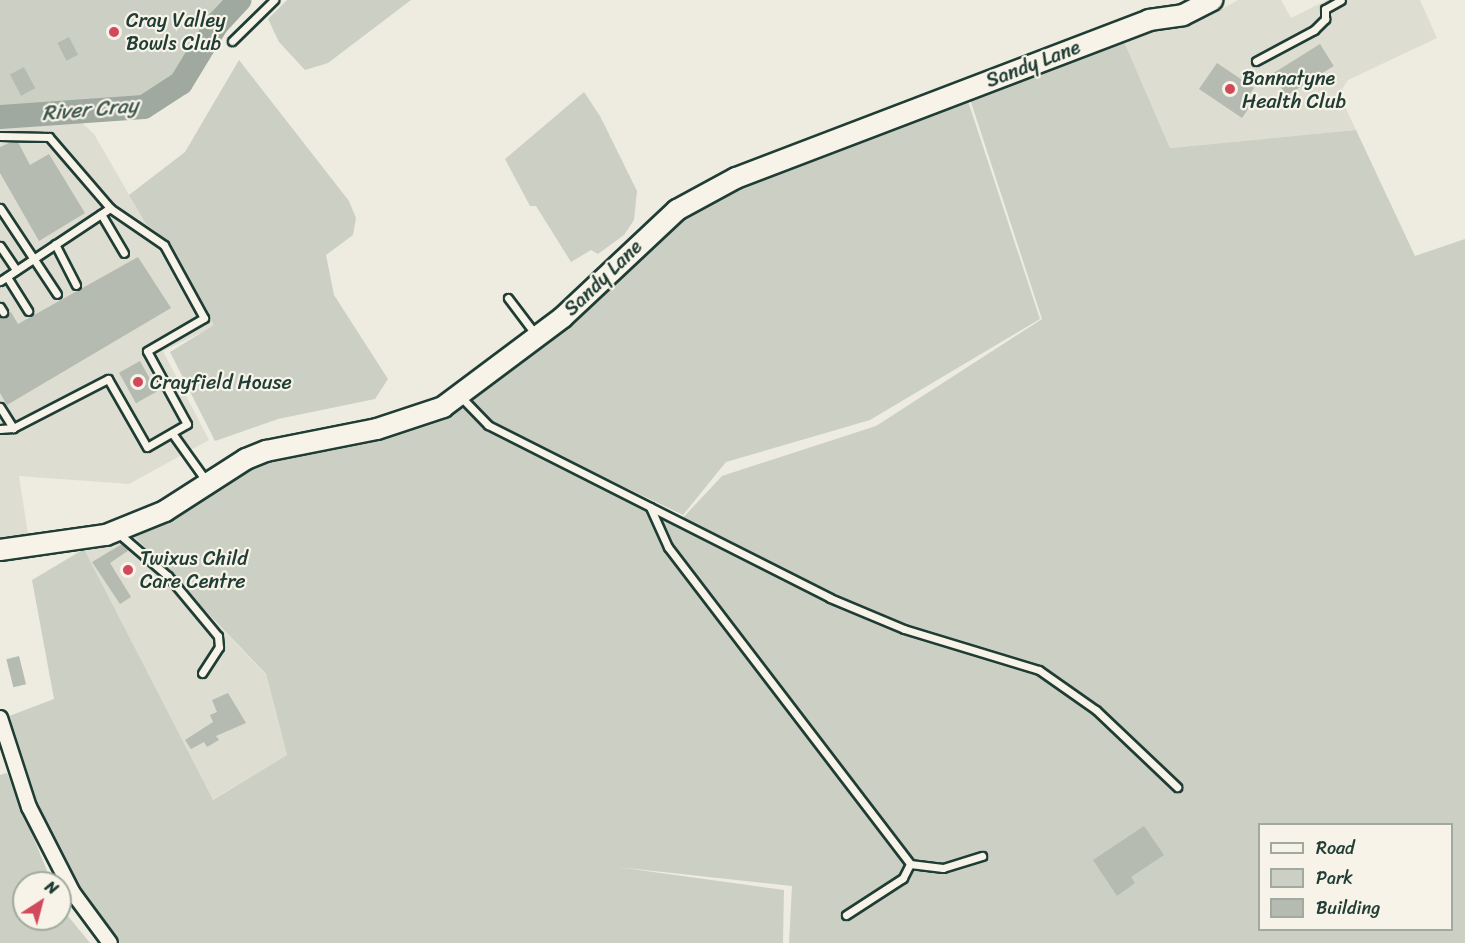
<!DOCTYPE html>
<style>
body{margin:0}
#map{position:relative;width:1465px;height:943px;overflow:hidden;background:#eeece1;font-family:Sriracha,sans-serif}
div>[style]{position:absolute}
.built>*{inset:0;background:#ddddd2}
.green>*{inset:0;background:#cccfc4}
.river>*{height:24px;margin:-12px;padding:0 12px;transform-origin:12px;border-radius:12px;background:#9fa99f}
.building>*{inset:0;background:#b5bbb0;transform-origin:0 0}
.roads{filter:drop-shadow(2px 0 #1f3d34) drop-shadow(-2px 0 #1f3d34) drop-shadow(0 2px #1f3d34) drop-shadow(0 -2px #1f3d34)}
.lane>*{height:7px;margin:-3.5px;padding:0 3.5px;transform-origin:3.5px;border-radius:3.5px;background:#f7f3e8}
.street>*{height:14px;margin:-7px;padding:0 7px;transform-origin:7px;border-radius:7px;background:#f7f3e8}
.secondary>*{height:20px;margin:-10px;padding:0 10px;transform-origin:10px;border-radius:10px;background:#f7f3e8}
.dots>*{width:16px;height:16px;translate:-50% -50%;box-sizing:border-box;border:3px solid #f7f3e8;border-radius:50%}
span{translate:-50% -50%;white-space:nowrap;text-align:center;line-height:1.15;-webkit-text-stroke:4.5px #f7f3e8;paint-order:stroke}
.poi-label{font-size:20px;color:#1f3d34}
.left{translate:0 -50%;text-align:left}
.street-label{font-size:20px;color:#1f3d34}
.water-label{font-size:21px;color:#3f584f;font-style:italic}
.legend{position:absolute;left:1258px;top:823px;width:195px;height:108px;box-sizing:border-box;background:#f7f3e8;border:2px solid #a1aaa0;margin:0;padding:8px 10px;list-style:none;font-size:18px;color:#1f3d34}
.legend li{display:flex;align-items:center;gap:12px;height:30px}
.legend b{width:30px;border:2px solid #a1aaa0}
.north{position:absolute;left:12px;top:871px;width:60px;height:60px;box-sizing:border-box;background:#f7f3e8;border:2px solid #a1aaa0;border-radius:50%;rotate:36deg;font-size:16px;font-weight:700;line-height:24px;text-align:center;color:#1f3d34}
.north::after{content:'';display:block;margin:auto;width:21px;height:27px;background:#d1495b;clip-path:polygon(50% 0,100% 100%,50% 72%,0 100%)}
</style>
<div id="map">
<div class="built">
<div style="clip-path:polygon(1238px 0,1281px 0,1291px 18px,1327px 0,1420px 0,1437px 38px,1348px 80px,1339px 94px,1356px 130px,1170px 148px,1122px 37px,1210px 16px)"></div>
<div style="clip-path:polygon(76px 117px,94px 134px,146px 224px,168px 241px,215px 326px,163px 351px,209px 440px,129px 484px,19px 476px,28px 534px,0 541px,0 122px)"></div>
<div style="clip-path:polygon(133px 535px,266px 675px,287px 755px,212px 800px,84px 549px)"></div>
</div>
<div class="green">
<div style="clip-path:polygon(0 0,235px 0,210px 27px,189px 68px,167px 88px,148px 98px,0 113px)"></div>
<div style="clip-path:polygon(287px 0,411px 0,328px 63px,305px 70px,279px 42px,268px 19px)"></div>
<div style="clip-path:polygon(evenodd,1122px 37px,1170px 148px,1356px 130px,1415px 256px,1465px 239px,1465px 943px,789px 943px,792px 886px,617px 867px,784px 890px,783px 943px,118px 943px,73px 893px,4px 718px,54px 699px,32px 580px,84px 549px,213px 800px,287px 755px,266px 674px,133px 535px,247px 460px,460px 400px,488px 428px,678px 523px,722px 476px,876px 426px,1042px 319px,968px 93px,1122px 37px,1260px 824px,1452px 824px,1452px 930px,1260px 930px,1260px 824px)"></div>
<div style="clip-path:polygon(239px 60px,349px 201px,356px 218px,353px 235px,326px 255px,334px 295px,388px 379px,375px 399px,278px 419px,215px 441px,170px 352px,214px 325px,168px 241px,146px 224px,129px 195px,185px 152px)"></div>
<div style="clip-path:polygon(584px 92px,600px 116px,637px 191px,634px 220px,624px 235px,598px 254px,591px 250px,571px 262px,536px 206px,530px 206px,505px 159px)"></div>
<div style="clip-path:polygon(965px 92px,1040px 319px,870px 420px,726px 462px,683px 515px,491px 423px,465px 395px,679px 211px)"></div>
<div style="clip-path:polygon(7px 773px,52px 883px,24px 883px,24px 919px,60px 919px,60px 899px,68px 916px,90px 943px,0 943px,0 775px)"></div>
</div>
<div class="river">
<div style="left:0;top:117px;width:144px;rotate:-4deg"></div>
<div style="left:144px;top:107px;width:44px;rotate:-33deg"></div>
<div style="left:181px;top:83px;width:69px;rotate:-58.6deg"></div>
<div style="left:217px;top:24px;width:33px;rotate:-47deg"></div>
</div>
<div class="building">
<div style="left:69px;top:37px;width:20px;height:13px;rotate:63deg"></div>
<div style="left:1320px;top:44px;width:26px;height:56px;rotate:58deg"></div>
<div style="clip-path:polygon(1217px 63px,1254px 88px,1247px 98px,1253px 102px,1242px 118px,1199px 89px)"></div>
<div style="left:24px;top:67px;width:24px;height:16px;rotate:62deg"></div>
<div style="clip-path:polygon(11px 142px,18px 142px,30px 165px,49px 154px,85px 213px,39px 241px,0 173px,0 147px)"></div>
<div style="clip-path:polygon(138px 257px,171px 308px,7px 405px,0 393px,0 318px,11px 312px,18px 324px)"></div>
<div style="left:140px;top:361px;width:35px;height:24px;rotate:61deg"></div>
<div style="clip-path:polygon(122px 544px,129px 550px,110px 563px,131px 597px,120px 604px,92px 562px)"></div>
<div style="left:19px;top:656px;width:29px;height:13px;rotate:76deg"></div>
<div style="clip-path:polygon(228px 693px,246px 723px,216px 736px,219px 740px,207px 747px,204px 742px,191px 749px,185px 740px,213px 722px,210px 715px,217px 712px,212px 700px)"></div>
<div style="clip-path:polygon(1144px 826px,1164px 855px,1131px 877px,1135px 883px,1117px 896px,1093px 860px)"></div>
</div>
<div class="roads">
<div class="lane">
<div style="left:232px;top:41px;width:59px;rotate:-44.3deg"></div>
<div style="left:1256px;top:61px;width:66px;rotate:-28.1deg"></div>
<div style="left:1314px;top:30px;width:16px;rotate:-45deg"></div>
<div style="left:1325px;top:19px;width:10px;rotate:-90deg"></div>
<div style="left:1325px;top:9px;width:18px;rotate:-29deg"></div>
<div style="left:0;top:136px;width:49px;rotate:1.2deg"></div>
<div style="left:49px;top:137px;width:94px;rotate:49.3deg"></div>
<div style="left:110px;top:208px;width:132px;rotate:146.4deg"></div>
<div style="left:0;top:208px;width:103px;rotate:56.5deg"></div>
<div style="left:101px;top:214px;width:45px;rotate:59.5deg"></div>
<div style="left:55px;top:244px;width:46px;rotate:62.9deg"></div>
<div style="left:0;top:246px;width:29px;rotate:56deg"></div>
<div style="left:7px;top:277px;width:40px;rotate:58deg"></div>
<div style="left:508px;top:298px;width:46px;rotate:52.9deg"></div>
<div style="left:0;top:307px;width:6px;rotate:59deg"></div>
<div style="left:461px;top:397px;width:39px;rotate:46deg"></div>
<div style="left:488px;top:425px;width:383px;rotate:26.8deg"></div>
<div style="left:830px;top:598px;width:80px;rotate:22.7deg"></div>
<div style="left:904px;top:629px;width:141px;rotate:16.9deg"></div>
<div style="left:1039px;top:670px;width:70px;rotate:35.1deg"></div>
<div style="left:1096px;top:710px;width:112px;rotate:43.5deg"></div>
<div style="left:0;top:407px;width:25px;rotate:58deg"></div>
<div style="left:0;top:429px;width:13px;rotate:-4deg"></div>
<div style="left:13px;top:428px;width:107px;rotate:-27.3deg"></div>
<div style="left:108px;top:379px;width:78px;rotate:60.2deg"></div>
<div style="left:147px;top:447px;width:46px;rotate:-29.9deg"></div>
<div style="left:187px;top:424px;width:83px;rotate:-118.7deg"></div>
<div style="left:147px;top:351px;width:66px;rotate:-30.1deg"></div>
<div style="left:204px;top:318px;width:83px;rotate:-118.7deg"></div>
<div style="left:164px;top:245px;width:65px;rotate:-145.6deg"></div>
<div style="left:172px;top:433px;width:60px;rotate:54.5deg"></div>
<div style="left:650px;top:507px;width:44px;rotate:65.8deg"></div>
<div style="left:668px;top:547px;width:399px;rotate:52.6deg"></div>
<div style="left:910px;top:864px;width:16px;rotate:117deg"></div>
<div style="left:903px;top:878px;width:68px;rotate:147deg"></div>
<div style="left:118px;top:533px;width:66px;rotate:40.7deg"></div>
<div style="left:168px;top:576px;width:78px;rotate:50.2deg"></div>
<div style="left:218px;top:636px;width:11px;rotate:85deg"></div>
<div style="left:219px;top:647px;width:31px;rotate:123deg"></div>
<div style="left:910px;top:864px;width:33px;rotate:7deg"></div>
<div style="left:943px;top:868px;width:41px;rotate:-17.1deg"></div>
</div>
<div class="street">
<div style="left:0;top:718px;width:94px;rotate:72deg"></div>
<div style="left:29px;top:807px;width:97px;rotate:62.9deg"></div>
<div style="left:73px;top:893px;width:62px;rotate:53.5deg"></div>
</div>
<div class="secondary">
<div style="left:0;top:550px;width:107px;rotate:-8.1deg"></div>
<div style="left:106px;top:535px;width:64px;rotate:-22.1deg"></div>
<div style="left:165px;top:511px;width:96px;rotate:-32.7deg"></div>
<div style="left:246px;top:459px;width:22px;rotate:-22deg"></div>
<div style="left:266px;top:451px;width:113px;rotate:-11.2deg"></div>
<div style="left:377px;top:429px;width:70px;rotate:-18.4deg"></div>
<div style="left:443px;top:407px;width:149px;rotate:-36.8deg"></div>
<div style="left:562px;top:318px;width:158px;rotate:-43.2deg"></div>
<div style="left:677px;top:210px;width:67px;rotate:-28.5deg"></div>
<div style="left:736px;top:178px;width:442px;rotate:-20.9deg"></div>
<div style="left:1149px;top:20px;width:34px;rotate:-8deg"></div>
<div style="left:1183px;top:15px;width:33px;rotate:-27deg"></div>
</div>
</div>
<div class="dots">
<div style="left:114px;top:32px;background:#d1495b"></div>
<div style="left:1230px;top:89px;background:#d1495b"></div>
<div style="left:138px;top:382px;background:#d1495b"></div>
<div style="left:128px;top:570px;background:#d1495b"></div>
</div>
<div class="poi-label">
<span class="left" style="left:126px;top:32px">Cray Valley<br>Bowls Club</span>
<span class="left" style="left:1242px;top:90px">Bannatyne<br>Health Club</span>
<span class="left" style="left:150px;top:382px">Crayfield House</span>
<span class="left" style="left:140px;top:570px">Twixus Child<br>Care Centre</span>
</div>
<div class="street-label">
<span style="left:1033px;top:64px;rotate:-21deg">Sandy Lane</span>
<span style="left:603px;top:278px;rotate:-44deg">Sandy Lane</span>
</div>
<div class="water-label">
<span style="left:90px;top:109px;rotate:-5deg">River Cray</span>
</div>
<ul class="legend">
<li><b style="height:8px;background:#f7f3e8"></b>Road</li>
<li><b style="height:16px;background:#cccfc4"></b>Park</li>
<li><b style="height:16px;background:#b5bbb0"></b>Building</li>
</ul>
<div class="north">N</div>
</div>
